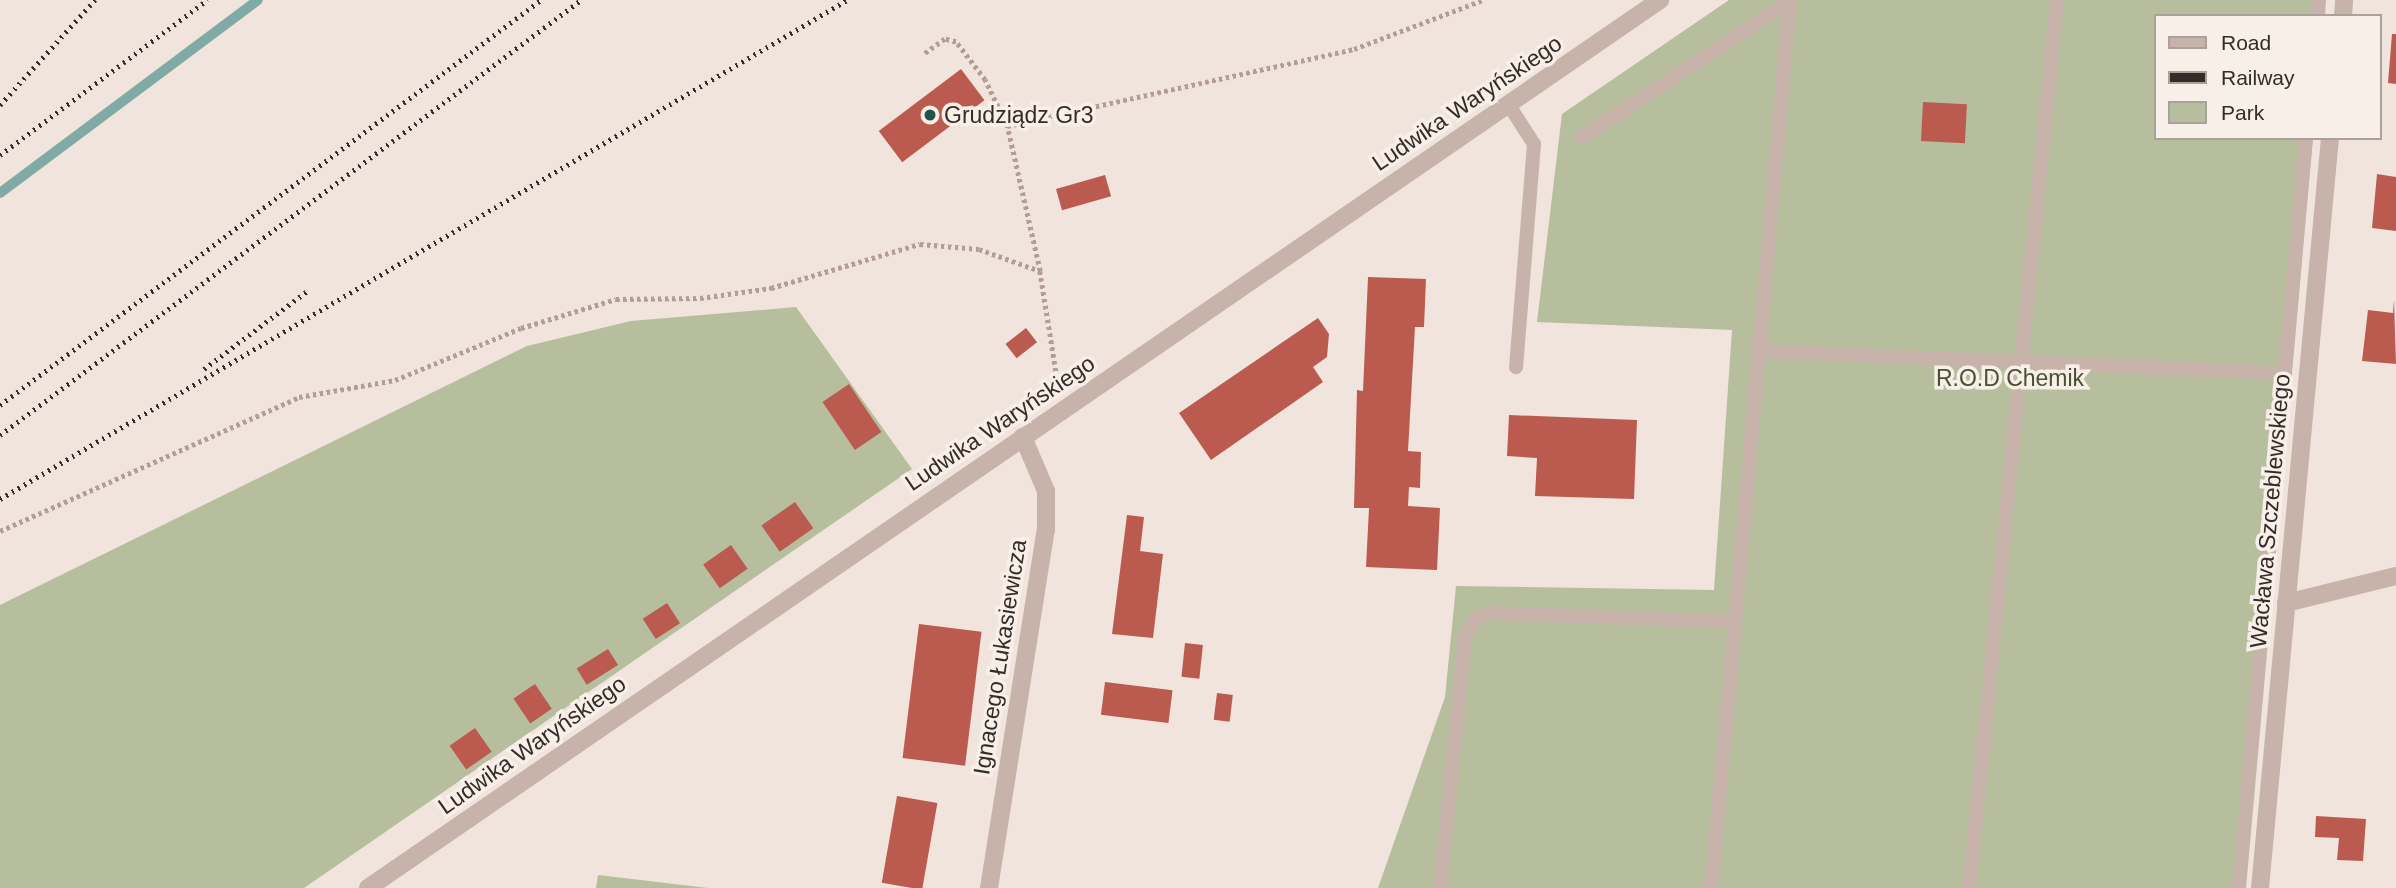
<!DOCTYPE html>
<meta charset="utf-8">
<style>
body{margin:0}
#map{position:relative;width:2396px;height:888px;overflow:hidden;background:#f0e4dd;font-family:Helvetica,sans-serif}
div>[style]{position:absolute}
.green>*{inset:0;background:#b7be9e}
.stream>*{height:10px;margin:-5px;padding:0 5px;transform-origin:5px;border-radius:5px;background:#7faaa6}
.building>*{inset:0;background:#bb5b50;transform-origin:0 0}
.path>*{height:4.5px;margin-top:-2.25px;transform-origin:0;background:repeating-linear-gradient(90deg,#b39d94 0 3.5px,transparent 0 7px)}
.service>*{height:14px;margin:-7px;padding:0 7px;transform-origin:7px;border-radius:7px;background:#c7b3aa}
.minor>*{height:18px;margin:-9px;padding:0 9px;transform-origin:9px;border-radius:9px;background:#c7b3aa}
.tertiary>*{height:18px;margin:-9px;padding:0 9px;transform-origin:9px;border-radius:9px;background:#c7b3aa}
.rail>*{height:5px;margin-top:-2.5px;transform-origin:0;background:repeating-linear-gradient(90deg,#352b29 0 2px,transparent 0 7px)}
.dots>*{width:19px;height:19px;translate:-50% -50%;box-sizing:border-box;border:4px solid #f8efe9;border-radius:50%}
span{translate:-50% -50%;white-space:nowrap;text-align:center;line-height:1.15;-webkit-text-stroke:7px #f8efe9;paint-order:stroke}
.street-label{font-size:23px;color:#352b29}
.poi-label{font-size:23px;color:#352b29}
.left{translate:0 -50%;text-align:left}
.park-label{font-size:23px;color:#49512f}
.legend{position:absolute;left:2154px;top:14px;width:228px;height:126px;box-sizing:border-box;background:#f8efe9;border:2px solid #aaa19c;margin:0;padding:9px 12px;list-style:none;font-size:21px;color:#352b29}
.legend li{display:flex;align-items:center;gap:14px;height:35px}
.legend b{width:35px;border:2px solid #aaa19c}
</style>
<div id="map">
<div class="green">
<div style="clip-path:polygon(1729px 0,2326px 0,2325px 16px,2156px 16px,2156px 138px,2313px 138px,2245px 888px,1378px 888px,1445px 697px,1456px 586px,1714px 590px,1732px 330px,1537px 322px,1562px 114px)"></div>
<div style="clip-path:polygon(796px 307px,912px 469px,304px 888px,0 888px,0 605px,527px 346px,631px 321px)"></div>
<div style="clip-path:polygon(598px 875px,708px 888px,596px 888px)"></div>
</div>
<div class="stream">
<div style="left:0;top:193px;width:322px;rotate:-36.8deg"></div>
</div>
<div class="building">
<div style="clip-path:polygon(2392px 34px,2396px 34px,2396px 84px,2388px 83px)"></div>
<div style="left:961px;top:69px;width:39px;height:103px;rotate:53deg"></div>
<div style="left:1923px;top:102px;width:44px;height:39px;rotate:3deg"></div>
<div style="clip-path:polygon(2377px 174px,2396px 177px,2396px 231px,2372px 228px)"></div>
<div style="left:1105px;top:175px;width:22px;height:51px;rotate:74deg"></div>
<div style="clip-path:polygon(1368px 277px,1426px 279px,1424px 327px,1415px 327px,1408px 451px,1421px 452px,1420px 488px,1409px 487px,1408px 506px,1440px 508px,1437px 570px,1366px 567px,1369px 508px,1354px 508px,1357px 390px,1363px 391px)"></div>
<div style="clip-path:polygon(2394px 300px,2396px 364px,2362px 361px,2368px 310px,2393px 313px)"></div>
<div style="clip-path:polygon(1318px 318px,1329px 334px,1327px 357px,1313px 367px,1323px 382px,1211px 460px,1179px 413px)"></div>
<div style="left:1026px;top:328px;width:18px;height:26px;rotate:52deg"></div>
<div style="left:849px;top:384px;width:58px;height:32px;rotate:56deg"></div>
<div style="clip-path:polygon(1509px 415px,1637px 420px,1634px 499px,1535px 496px,1537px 458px,1507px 456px)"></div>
<div style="left:795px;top:502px;width:32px;height:41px;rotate:55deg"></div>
<div style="clip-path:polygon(1127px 515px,1144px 517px,1140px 551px,1163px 554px,1153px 638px,1112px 634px)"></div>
<div style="left:731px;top:545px;width:29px;height:34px;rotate:55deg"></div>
<div style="left:667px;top:603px;width:24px;height:29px;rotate:57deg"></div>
<div style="left:919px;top:624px;width:63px;height:135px;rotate:7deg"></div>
<div style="left:1185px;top:643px;width:18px;height:34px;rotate:6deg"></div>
<div style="left:608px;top:649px;width:19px;height:37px;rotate:58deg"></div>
<div style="left:1105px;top:682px;width:68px;height:33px;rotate:7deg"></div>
<div style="left:535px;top:684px;width:30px;height:26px;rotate:56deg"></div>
<div style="left:1217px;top:693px;width:16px;height:27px;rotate:7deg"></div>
<div style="left:475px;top:728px;width:29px;height:31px;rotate:55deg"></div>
<div style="left:897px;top:796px;width:41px;height:88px;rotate:10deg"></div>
<div style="clip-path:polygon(2316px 816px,2366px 819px,2363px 861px,2337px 860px,2339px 838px,2315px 837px)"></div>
</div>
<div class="path">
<div style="left:1007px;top:126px;width:355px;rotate:-12.5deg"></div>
<div style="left:1354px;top:49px;width:138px;rotate:-20.8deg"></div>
<div style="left:1040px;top:271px;width:113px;rotate:80.9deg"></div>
<div style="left:0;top:531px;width:328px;rotate:-24.1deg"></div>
<div style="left:299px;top:397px;width:97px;rotate:-10deg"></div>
<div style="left:395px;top:380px;width:136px;rotate:-22.4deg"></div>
<div style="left:521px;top:328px;width:99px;rotate:-17deg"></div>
<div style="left:616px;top:299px;width:84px;rotate:-0.7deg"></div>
<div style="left:700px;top:298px;width:72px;rotate:-8deg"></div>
<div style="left:771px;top:288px;width:155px;rotate:-16.5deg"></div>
<div style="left:920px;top:244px;width:59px;rotate:4.8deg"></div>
<div style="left:979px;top:249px;width:65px;rotate:19.8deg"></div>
<div style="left:1040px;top:271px;width:149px;rotate:-102.8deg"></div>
<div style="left:1007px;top:126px;width:51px;rotate:-115.6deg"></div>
<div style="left:985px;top:80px;width:48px;rotate:-127.3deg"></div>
<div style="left:956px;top:42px;width:11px;rotate:-165deg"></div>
<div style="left:945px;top:39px;width:26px;rotate:144deg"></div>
</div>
<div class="service">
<div style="left:2317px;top:16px;width:16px;rotate:-86deg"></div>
<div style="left:1508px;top:104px;width:48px;rotate:57deg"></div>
<div style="left:1534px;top:144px;width:224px;rotate:94.6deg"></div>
<div style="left:1758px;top:351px;width:527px;rotate:2.39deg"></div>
<div style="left:1440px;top:888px;width:250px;rotate:-84.3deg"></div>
<div style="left:1465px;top:639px;width:24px;rotate:-62deg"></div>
<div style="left:1476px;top:618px;width:17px;rotate:-17deg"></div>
<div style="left:1492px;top:613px;width:243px;rotate:2.1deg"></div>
<div style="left:1735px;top:622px;width:623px;rotate:-84.94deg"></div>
<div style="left:1790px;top:1px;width:249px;rotate:146.8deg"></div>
<div style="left:1711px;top:888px;width:267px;rotate:-84.8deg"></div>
<div style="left:1969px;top:888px;width:892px;rotate:-84.34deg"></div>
<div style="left:2239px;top:888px;width:753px;rotate:-84.9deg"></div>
</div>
<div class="minor">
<div style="left:2343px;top:16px;width:16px;rotate:-86deg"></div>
<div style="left:2286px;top:603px;width:113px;rotate:-13.8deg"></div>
<div style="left:989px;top:888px;width:363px;rotate:-81deg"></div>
<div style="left:1046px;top:530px;width:39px;rotate:-90deg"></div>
<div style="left:1046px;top:491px;width:59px;rotate:-113.1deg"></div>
<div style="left:2260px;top:888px;width:753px;rotate:-84.67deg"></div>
</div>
<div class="tertiary">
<div style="left:368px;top:888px;width:1568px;rotate:-34.5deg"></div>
</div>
<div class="rail">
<div style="left:0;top:105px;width:142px;rotate:-47.9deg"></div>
<div style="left:0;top:155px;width:259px;rotate:-36.8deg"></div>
<div style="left:204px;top:369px;width:129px;rotate:-37.1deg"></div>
<div style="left:0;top:405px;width:676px;rotate:-36.82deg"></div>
<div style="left:0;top:435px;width:726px;rotate:-36.82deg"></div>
<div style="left:0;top:499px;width:983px;rotate:-30.5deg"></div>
</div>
<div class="dots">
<div style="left:930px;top:115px;background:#22534f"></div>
</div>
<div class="street-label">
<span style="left:1467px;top:103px;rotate:-34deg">Ludwika Waryńskiego</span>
<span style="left:1000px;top:423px;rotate:-34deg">Ludwika Waryńskiego</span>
<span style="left:2270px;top:511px;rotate:-85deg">Wacława Szczeblewskiego</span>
<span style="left:1000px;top:657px;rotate:-81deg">Ignacego Łukasiewicza</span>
<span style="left:532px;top:745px;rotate:-35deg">Ludwika Waryńskiego</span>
</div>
<div class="poi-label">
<span class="left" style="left:944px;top:115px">Grudziądz Gr3</span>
</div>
<div class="park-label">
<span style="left:2010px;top:378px">R.O.D Chemik</span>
</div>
<ul class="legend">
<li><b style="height:9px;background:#c7b3aa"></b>Road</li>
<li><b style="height:9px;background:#352b29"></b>Railway</li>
<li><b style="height:19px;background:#b7be9e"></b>Park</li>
</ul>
</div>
